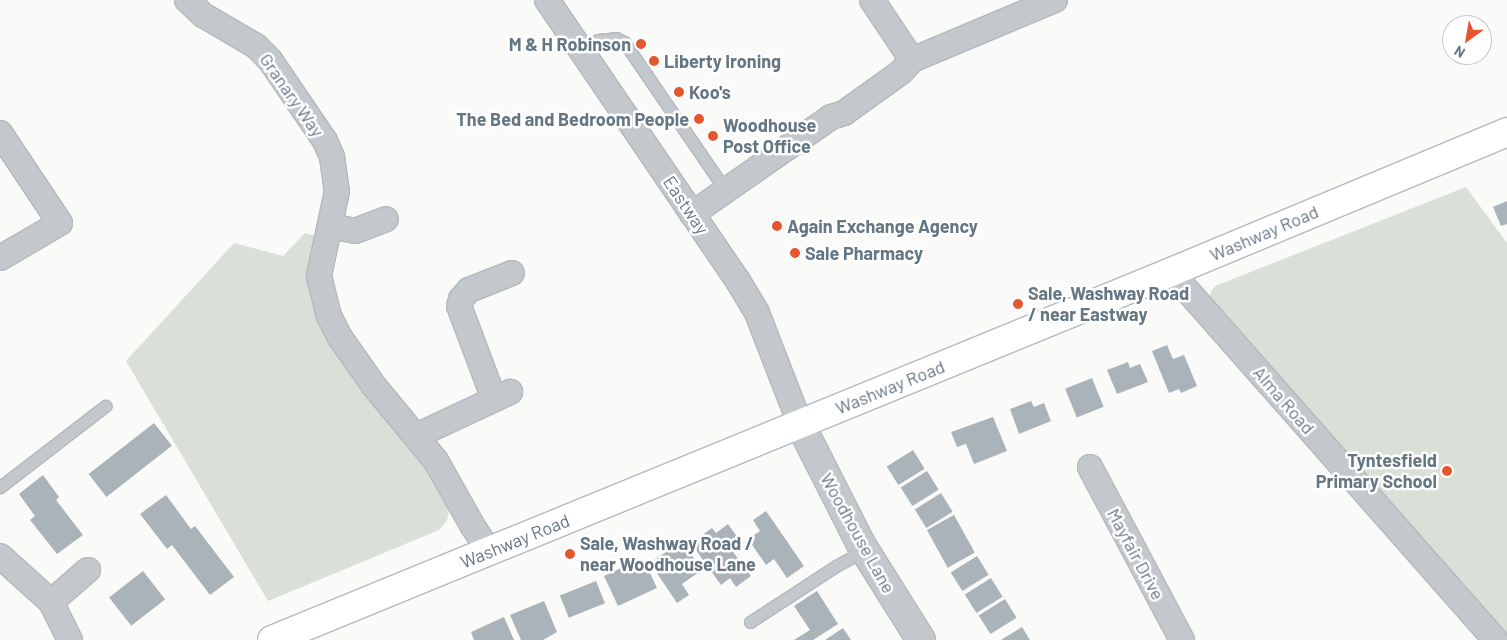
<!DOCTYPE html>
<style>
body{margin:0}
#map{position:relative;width:1507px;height:640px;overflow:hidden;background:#fafaf8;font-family:Barlow,sans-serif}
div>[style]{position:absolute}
.green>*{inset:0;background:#dadfd7}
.building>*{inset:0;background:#aab3b9;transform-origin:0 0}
.roads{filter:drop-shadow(1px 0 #b4b9bd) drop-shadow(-1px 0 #b4b9bd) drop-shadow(0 1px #b4b9bd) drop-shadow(0 -1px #b4b9bd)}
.service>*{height:11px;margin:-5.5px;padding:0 5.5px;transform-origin:5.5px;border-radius:5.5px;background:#c3c8cc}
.minor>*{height:24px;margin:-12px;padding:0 12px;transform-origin:12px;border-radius:12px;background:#c3c8cc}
.tertiary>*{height:28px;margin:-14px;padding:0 14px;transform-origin:14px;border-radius:14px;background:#c3c8cc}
.trunk>*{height:28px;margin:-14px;padding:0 14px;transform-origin:14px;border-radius:14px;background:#fff}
.dots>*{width:14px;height:14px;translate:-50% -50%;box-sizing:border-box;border:2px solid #fff;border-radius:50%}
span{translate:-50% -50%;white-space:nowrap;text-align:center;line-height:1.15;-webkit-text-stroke:5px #fff;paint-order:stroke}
.poi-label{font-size:18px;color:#657683;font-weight:700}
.right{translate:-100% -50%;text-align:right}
.left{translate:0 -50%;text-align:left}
.street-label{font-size:18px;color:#657683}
.north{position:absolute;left:1442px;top:15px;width:50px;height:50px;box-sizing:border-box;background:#fff;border:1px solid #c1c8cd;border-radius:50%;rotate:212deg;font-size:14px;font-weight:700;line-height:20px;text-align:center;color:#657683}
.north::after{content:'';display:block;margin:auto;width:18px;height:22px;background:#e4572e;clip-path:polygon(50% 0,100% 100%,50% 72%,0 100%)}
</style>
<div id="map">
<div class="green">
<div style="clip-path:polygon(1466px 187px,1507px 243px,1507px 638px,1211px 302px,1210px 297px,1210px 293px,1215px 286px)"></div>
<div style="clip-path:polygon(305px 233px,320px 237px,311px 292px,385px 418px,431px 474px,445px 497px,449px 510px,447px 521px,439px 530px,268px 601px,126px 361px,234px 243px,283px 256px)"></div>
</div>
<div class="building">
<div style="clip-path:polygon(1507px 201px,1507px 224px,1501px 226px,1493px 207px)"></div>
<div style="clip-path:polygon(1167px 345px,1173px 359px,1184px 355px,1197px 386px,1181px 393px,1179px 389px,1169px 393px,1152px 351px)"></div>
<div style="clip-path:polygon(1128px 362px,1130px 368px,1140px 364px,1148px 382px,1117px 394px,1107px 370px)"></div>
<div style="left:1092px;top:378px;width:31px;height:29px;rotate:68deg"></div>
<div style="clip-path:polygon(1031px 401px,1034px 407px,1044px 403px,1051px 421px,1019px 434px,1010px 409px)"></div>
<div style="clip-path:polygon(993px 417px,1007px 451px,974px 464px,966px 444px,957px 447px,951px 432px)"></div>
<div style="left:154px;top:423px;width:29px;height:83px;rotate:52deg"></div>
<div style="left:913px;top:450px;width:22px;height:31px;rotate:58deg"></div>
<div style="left:927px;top:471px;width:22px;height:31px;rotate:58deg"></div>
<div style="clip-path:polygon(43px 475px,59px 497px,56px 500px,83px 535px,57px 554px,30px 520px,35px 516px,19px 494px)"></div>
<div style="left:941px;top:493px;width:22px;height:31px;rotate:58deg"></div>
<div style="clip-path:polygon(166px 495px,191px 529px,195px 526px,234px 577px,210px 595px,172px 545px,167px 549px,140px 514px)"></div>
<div style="clip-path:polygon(766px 511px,804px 566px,787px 578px,774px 559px,766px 565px,748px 539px,760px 531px,753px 520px)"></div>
<div style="left:954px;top:515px;width:43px;height:31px;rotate:61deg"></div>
<div style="clip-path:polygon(728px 524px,738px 538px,728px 545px,751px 576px,736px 587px,730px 578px,721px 585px,691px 543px,712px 528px,716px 533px)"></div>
<div style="clip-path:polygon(682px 541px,702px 570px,682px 584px,689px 595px,677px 603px,650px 563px)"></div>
<div style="left:977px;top:556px;width:22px;height:31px;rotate:58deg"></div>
<div style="clip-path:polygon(644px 560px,657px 588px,618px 606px,604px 576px,636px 561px,637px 563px)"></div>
<div style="left:143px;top:571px;width:36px;height:43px;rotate:52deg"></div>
<div style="left:991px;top:578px;width:22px;height:31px;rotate:58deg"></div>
<div style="left:596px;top:581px;width:24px;height:39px;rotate:68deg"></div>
<div style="clip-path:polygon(817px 591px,838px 624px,813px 640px,794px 640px,810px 630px,794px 606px)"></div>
<div style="left:1005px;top:599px;width:22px;height:31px;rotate:58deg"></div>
<div style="clip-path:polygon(544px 601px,557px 632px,543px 640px,521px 640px,510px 615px)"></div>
<div style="clip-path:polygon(504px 617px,514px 640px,474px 640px,471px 632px)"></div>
<div style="clip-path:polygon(1022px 627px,1030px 640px,1001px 640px)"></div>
<div style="clip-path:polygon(843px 628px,851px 640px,825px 640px)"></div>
</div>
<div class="roads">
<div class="service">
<div style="left:581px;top:50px;width:20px;rotate:-30deg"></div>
<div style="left:598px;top:40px;width:18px;rotate:-6deg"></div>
<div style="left:616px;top:38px;width:9px;rotate:27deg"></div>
<div style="left:624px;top:42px;width:181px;rotate:55.6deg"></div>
<div style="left:0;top:487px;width:133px;rotate:-37.6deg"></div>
<div style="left:750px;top:622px;width:103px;rotate:-33.1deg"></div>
<div style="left:836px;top:566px;width:33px;rotate:-29deg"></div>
</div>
<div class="minor">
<div style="left:187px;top:0;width:22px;rotate:43deg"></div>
<div style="left:203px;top:15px;width:61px;rotate:30.3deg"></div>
<div style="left:256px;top:46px;width:20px;rotate:45deg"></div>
<div style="left:270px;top:60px;width:98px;rotate:55.8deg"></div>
<div style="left:325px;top:141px;width:17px;rotate:66deg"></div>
<div style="left:332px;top:157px;width:34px;rotate:82deg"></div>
<div style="left:337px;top:191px;width:87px;rotate:102deg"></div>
<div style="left:319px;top:276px;width:41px;rotate:76deg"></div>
<div style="left:329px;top:316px;width:22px;rotate:63deg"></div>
<div style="left:339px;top:336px;width:61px;rotate:55deg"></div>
<div style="left:374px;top:386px;width:97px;rotate:50.4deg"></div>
<div style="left:436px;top:461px;width:73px;rotate:60.6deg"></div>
<div style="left:472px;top:525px;width:31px;rotate:57deg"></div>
<div style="left:547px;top:0;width:340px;rotate:55.8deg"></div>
<div style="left:738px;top:281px;width:37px;rotate:59deg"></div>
<div style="left:757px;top:313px;width:119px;rotate:68.8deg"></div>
<div style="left:872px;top:0;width:72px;rotate:56.3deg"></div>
<div style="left:0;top:133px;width:108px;rotate:56.3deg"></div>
<div style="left:60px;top:223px;width:69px;rotate:149.7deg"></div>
<div style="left:692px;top:214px;width:169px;rotate:-34.9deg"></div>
<div style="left:831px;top:117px;width:14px;rotate:-17deg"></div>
<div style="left:844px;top:113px;width:70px;rotate:-35.7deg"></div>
<div style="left:901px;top:72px;width:16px;rotate:-47deg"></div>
<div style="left:912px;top:60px;width:155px;rotate:-22.8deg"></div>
<div style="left:330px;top:226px;width:25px;rotate:11deg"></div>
<div style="left:355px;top:231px;width:33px;rotate:-21deg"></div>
<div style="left:1171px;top:272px;width:491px;rotate:48.6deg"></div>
<div style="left:494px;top:399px;width:99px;rotate:-110.6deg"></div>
<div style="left:459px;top:306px;width:7px;rotate:-74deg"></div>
<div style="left:461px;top:299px;width:12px;rotate:-48deg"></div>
<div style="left:469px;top:290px;width:46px;rotate:-21.6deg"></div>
<div style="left:416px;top:436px;width:104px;rotate:-25.1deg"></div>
<div style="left:1090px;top:467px;width:196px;rotate:62deg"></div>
<div style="left:0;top:556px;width:69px;rotate:42deg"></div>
<div style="left:51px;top:602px;width:42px;rotate:63.4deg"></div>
<div style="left:51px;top:602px;width:49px;rotate:-40.9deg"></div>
</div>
<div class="tertiary">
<div style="left:800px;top:424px;width:137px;rotate:63.1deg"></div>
<div style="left:862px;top:546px;width:111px;rotate:57.9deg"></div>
</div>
<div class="trunk">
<div style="left:272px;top:640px;width:971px;rotate:-22.26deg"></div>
<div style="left:1171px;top:272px;width:364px;rotate:-22.6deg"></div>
</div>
</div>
<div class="dots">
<div style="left:641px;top:44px;background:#e4572e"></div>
<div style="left:654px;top:61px;background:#e4572e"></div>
<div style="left:679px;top:92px;background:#e4572e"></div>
<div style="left:699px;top:119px;background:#e4572e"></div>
<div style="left:713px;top:136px;background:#e4572e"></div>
<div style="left:777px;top:226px;background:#e4572e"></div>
<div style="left:795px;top:253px;background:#e4572e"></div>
<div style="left:1018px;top:304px;background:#e4572e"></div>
<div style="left:1447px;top:471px;background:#e4572e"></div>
<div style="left:570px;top:554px;background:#e4572e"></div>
</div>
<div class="poi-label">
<span class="right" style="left:631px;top:44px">M &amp; H Robinson</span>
<span class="left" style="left:664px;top:61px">Liberty Ironing</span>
<span class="left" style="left:689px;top:92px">Koo's</span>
<span class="right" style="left:689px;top:119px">The Bed and Bedroom People</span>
<span class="left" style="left:723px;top:136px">Woodhouse<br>Post Office</span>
<span class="left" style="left:787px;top:226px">Again Exchange Agency</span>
<span class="left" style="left:805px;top:253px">Sale Pharmacy</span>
<span class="left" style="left:1028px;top:304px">Sale, Washway Road<br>/ near Eastway</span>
<span class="right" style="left:1437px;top:471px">Tyntesfield<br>Primary School</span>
<span class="left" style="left:580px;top:554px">Sale, Washway Road /<br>near Woodhouse Lane</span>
</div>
<div class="street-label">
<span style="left:292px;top:95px;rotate:55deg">Granary Way</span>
<span style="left:686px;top:205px;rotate:56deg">Eastway</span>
<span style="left:1264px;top:233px;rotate:-23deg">Washway Road</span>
<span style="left:890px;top:387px;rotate:-22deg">Washway Road</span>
<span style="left:1284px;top:400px;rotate:49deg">Alma Road</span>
<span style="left:858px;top:533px;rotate:61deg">Woodhouse Lane</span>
<span style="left:515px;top:541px;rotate:-22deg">Washway Road</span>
<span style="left:1136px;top:554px;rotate:62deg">Mayfair Drive</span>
</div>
<div class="north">N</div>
</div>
